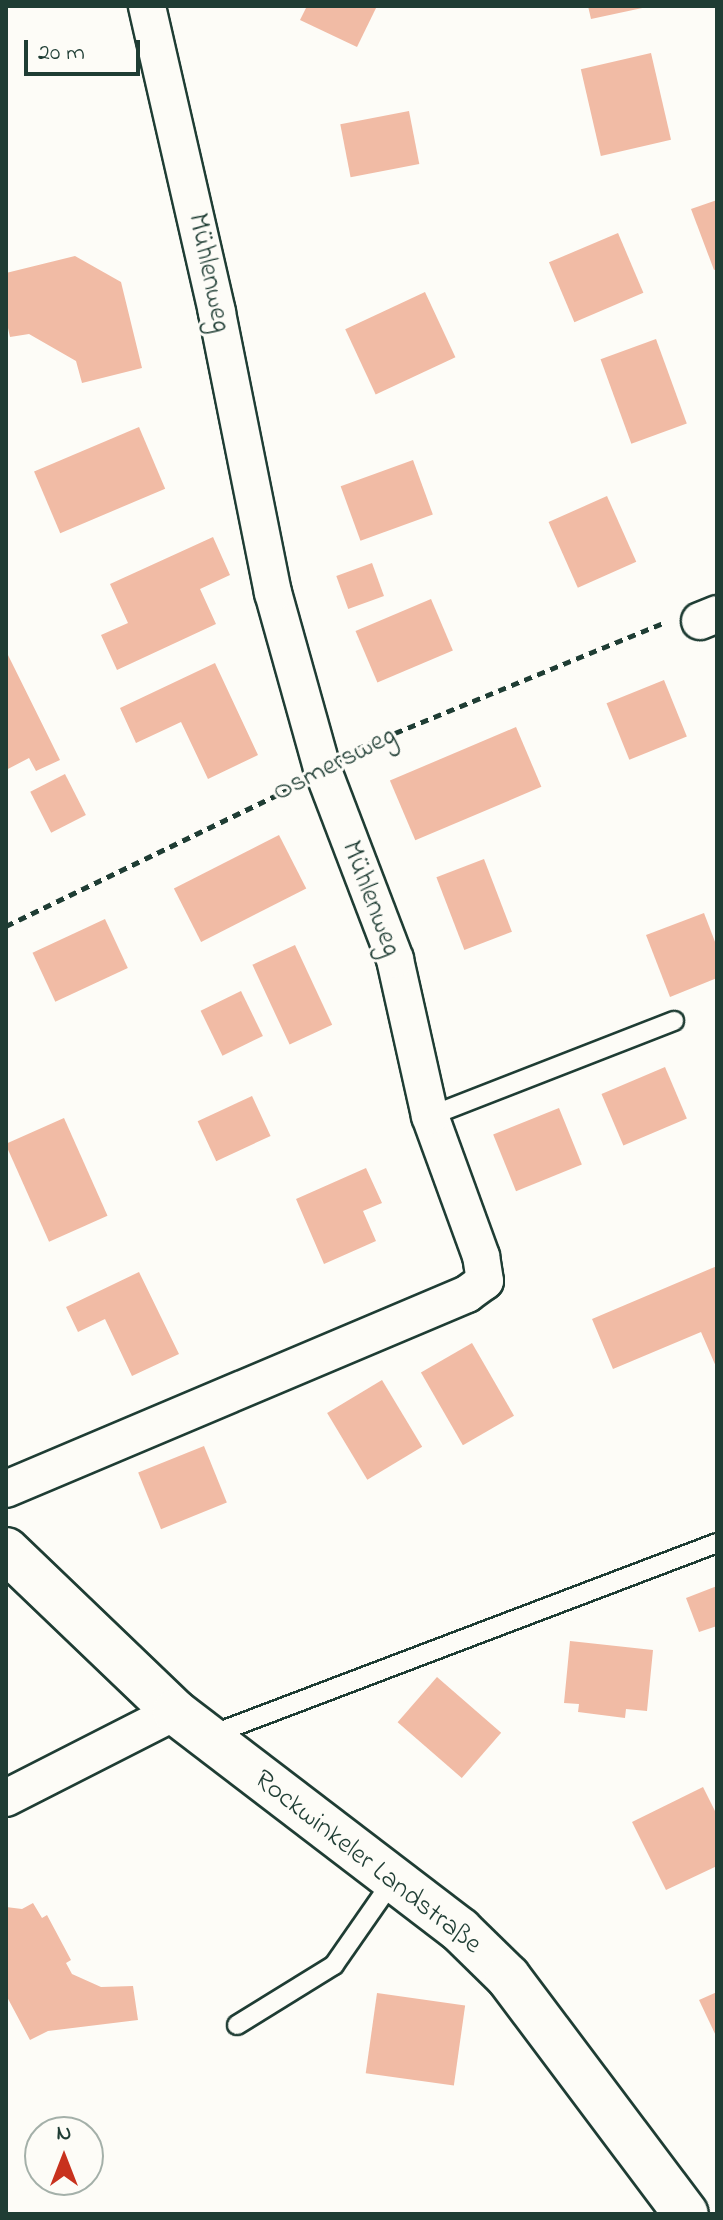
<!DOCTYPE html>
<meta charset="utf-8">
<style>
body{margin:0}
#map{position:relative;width:723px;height:2220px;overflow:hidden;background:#fdfcf7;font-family:"Indie Flower",sans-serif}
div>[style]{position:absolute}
.building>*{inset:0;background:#f1bba5;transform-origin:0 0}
.path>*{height:5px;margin-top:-2.5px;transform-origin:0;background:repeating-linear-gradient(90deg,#1f3d34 0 8px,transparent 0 14px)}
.roads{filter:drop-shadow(2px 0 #1f3d34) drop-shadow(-2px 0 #1f3d34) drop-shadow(0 2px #1f3d34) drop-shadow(0 -2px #1f3d34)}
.lane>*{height:18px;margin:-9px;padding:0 9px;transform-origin:9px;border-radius:9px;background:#fdfcf7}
.street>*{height:36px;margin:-18px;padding:0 18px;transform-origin:18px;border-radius:18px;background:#fdfcf7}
.secondary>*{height:44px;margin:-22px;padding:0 22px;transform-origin:22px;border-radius:22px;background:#fdfcf7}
span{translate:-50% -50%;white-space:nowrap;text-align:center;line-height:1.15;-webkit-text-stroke:6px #fdfcf7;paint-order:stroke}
.street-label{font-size:28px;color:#1f3d34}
.frame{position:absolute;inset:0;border:8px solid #1f3d34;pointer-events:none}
.north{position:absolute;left:24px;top:2116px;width:80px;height:80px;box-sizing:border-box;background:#fdfcf7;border:2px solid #a4b0a9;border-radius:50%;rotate:0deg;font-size:22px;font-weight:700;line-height:32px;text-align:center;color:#1f3d34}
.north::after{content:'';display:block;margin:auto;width:28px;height:36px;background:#c8321e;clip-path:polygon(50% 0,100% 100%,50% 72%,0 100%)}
.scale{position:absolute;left:24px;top:40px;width:116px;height:36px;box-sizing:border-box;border:4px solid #1f3d34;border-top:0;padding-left:10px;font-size:24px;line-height:28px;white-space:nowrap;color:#1f3d34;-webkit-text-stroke:6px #fdfcf7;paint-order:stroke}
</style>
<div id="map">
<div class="building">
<div style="clip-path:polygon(307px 6px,377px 6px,357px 47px,300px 20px)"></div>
<div style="clip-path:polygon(588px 6px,646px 6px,647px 7px,591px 19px)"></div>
<div style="left:651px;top:53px;width:89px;height:72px;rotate:77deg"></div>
<div style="left:409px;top:111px;width:54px;height:70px;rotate:79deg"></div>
<div style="clip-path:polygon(717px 200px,717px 269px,714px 270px,691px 209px)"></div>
<div style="left:618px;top:233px;width:65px;height:75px;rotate:67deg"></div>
<div style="clip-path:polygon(75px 256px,121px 282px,142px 368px,82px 383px,76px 361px,29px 334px,10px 337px,6px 319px,6px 273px)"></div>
<div style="left:425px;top:292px;width:72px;height:88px;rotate:65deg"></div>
<div style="left:656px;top:339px;width:90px;height:59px;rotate:70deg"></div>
<div style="left:139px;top:427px;width:67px;height:114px;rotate:67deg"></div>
<div style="left:413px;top:460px;width:58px;height:77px;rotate:70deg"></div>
<div style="left:607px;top:496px;width:72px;height:64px;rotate:66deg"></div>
<div style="clip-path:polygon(213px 537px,230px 575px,200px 589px,216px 624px,117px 670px,101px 635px,128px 623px,110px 584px)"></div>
<div style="left:372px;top:563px;width:35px;height:38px;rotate:70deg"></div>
<div style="left:431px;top:599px;width:56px;height:82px;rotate:67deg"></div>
<div style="clip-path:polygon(6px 651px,60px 760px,36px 771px,29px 758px,6px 770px)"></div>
<div style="clip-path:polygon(215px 663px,258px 755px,208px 779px,181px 722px,136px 743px,120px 708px)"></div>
<div style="left:664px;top:680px;width:61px;height:62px;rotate:68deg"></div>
<div style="left:516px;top:727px;width:65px;height:137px;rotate:67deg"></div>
<div style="left:65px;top:774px;width:46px;height:39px;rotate:63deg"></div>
<div style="left:279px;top:835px;width:60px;height:118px;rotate:63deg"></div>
<div style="left:484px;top:859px;width:78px;height:51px;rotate:69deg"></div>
<div style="clip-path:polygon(704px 913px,717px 947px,717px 978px,670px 997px,646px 935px)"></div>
<div style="left:105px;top:919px;width:54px;height:80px;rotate:65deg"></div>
<div style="left:295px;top:945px;width:88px;height:47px;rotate:65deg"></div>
<div style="left:241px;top:991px;width:50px;height:45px;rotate:64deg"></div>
<div style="left:665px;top:1067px;width:56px;height:69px;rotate:67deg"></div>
<div style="left:252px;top:1096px;width:44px;height:60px;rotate:65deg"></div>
<div style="left:559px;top:1108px;width:61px;height:71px;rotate:68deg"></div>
<div style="left:64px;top:1118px;width:107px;height:64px;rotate:66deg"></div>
<div style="clip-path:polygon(366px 1168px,382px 1203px,363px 1211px,376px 1241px,324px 1264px,296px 1199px)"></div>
<div style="clip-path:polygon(717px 1266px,717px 1369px,701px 1332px,613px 1369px,592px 1319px)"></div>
<div style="clip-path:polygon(139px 1272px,179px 1354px,132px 1376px,105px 1319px,78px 1332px,66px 1307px)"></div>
<div style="left:472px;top:1343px;width:84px;height:59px;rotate:60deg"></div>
<div style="left:382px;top:1380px;width:78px;height:64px;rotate:59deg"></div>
<div style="left:204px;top:1446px;width:61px;height:71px;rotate:68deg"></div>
<div style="clip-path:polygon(717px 1586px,717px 1626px,699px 1632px,686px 1598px)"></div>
<div style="clip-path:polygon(570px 1641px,653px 1650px,647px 1711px,626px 1709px,625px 1718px,578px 1712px,579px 1704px,564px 1703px)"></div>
<div style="left:437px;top:1677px;width:85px;height:60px;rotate:41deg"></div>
<div style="clip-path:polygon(703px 1787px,717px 1815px,717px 1866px,666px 1890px,632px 1822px)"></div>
<div style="clip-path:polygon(33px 1903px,42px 1918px,47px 1915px,71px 1960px,66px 1963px,72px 1974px,101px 1987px,133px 1986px,138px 2020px,48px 2031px,30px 2040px,6px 1995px,6px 1907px,22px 1909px)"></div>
<div style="clip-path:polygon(717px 1992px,717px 2038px,699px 2000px)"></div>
<div style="left:377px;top:1993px;width:89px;height:81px;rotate:8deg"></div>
</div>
<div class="path">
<div style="left:356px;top:749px;width:334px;rotate:-22.3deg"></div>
<div style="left:6px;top:926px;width:314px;rotate:-25.8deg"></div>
</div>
<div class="roads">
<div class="lane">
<div style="left:430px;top:1116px;width:262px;rotate:-21.3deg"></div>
<div style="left:211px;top:1735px;width:541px;rotate:-20.78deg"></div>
<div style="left:237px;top:2025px;width:114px;rotate:-31.7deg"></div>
<div style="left:334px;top:1965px;width:103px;rotate:-55.2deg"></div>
</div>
<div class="street">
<div style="left:700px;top:621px;width:18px;rotate:-22deg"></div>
<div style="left:6px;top:1489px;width:501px;rotate:-22.93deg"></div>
<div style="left:467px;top:1294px;width:22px;rotate:-36deg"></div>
<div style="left:485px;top:1281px;width:25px;rotate:-99deg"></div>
<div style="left:481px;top:1256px;width:149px;rotate:-110deg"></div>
<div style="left:430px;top:1116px;width:161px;rotate:-102.6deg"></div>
<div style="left:395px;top:959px;width:204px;rotate:-110.9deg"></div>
<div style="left:322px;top:768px;width:182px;rotate:-105.6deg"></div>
<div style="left:273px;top:593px;width:287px;rotate:-101.3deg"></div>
<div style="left:217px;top:312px;width:314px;rotate:-102.9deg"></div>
<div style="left:6px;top:1798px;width:190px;rotate:-27deg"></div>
</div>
<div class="secondary">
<div style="left:6px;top:1550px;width:234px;rotate:43.8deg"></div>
<div style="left:175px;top:1712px;width:359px;rotate:37.4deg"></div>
<div style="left:460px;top:1930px;width:67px;rotate:44.4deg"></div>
<div style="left:508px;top:1977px;width:296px;rotate:53.1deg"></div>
</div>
</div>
<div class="street-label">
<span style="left:208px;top:273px;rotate:78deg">Mühlenweg</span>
<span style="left:335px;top:765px;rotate:-27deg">Osmersweg</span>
<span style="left:370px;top:899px;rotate:69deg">Mühlenweg</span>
<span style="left:367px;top:1863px;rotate:38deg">Rockwinkeler Landstraße</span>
</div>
<div class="frame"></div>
<div class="north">N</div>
<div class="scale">20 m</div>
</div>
